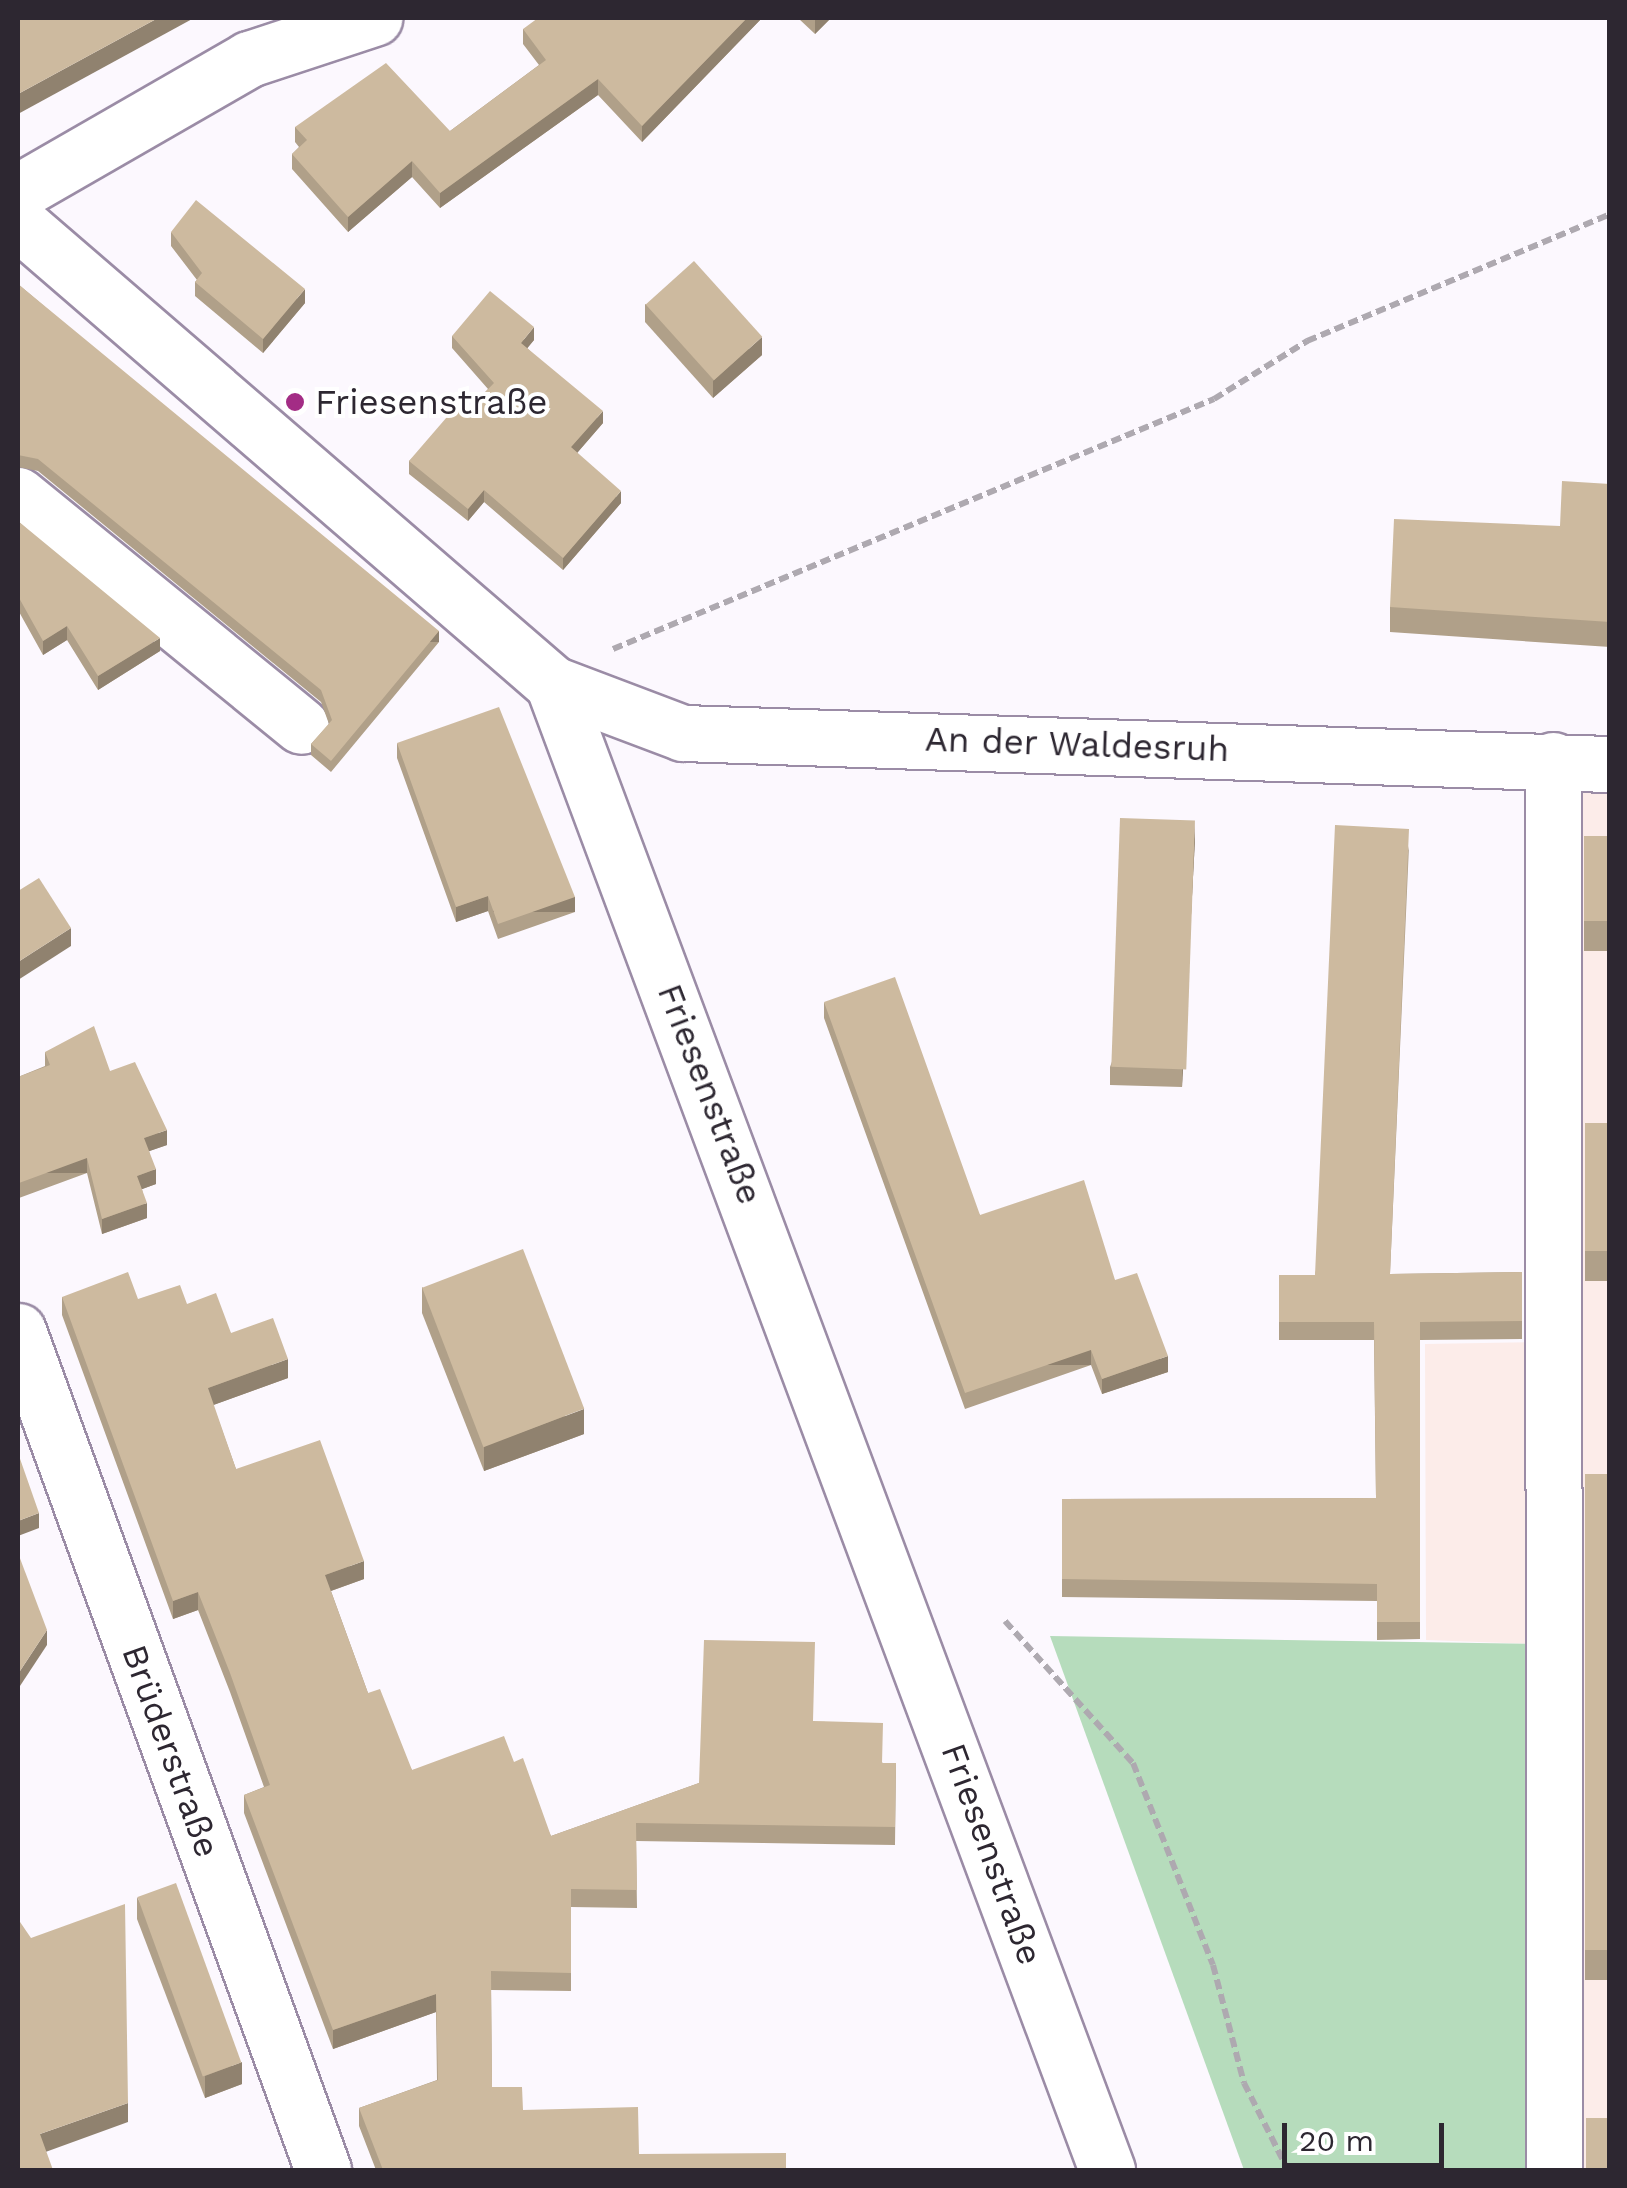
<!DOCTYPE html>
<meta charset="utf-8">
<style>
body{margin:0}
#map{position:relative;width:1627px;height:2188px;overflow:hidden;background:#fcf8fe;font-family:"Work Sans",sans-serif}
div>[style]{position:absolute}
.industrial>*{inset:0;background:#fcece9}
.green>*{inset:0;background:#b6dcbc}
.path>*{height:6px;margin-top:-3px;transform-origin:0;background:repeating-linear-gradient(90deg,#aea9b0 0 10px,transparent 0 15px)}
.roads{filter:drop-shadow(2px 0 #9b8ca6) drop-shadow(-2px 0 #9b8ca6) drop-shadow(0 2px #9b8ca6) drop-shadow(0 -2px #9b8ca6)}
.minor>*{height:55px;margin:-27.5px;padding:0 27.5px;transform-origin:27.5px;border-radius:27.5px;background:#fff}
.wall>*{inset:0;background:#b0a089;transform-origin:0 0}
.shaded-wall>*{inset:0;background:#90826f;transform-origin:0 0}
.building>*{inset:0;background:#cdba9f;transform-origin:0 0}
.dots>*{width:28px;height:28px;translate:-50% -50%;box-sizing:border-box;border:5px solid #fff;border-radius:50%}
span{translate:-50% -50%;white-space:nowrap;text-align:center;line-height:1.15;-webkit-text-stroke:8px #fff;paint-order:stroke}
.poi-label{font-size:35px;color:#2d2731}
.left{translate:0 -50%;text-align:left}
.street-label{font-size:35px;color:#2d2731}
.frame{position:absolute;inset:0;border:20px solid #2d2731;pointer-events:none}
.scale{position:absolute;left:1282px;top:2123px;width:162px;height:45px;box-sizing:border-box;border:5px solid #2d2731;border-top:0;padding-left:12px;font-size:30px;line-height:35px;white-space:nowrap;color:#2d2731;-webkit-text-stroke:8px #fff;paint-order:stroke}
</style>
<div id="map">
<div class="industrial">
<div style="clip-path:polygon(1530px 789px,1609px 790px,1609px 2170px,1534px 2170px,1535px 1644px,1426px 1640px,1425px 1344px,1535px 1342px)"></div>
</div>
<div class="green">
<div style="clip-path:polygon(1050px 1636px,1535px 1644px,1534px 2170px,1244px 2170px)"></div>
</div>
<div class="path">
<div style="left:613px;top:649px;width:651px;rotate:-22.59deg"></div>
<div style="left:1214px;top:399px;width:110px;rotate:-31.9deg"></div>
<div style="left:1307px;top:341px;width:329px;rotate:-22.7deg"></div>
<div style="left:1005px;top:1621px;width:191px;rotate:48deg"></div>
<div style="left:1133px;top:1763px;width:217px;rotate:68.4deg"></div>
<div style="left:1213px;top:1965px;width:122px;rotate:75.3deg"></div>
<div style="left:1244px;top:2083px;width:97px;rotate:63.2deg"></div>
</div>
<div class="roads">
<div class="minor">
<div style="left:18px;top:192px;width:267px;rotate:-29.9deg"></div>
<div style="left:249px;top:59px;width:132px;rotate:-18.2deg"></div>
<div style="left:18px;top:222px;width:707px;rotate:40.81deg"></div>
<div style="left:553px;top:684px;width:1586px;rotate:69.55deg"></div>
<div style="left:18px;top:495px;width:365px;rotate:39.2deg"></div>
<div style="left:553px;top:684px;width:139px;rotate:20.7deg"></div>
<div style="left:683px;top:733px;width:928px;rotate:1.92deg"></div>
<div style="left:1553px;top:760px;width:1410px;rotate:89.96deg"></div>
<div style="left:18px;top:1331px;width:893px;rotate:70.02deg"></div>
</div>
</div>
<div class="wall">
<div style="clip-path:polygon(762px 18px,642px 142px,598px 95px,440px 208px,412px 177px,348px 232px,292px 169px,292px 154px,299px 147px,295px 142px,295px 127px,450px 131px,539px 65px,523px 44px,523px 29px)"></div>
<div style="clip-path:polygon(798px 18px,831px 18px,815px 34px)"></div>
<div style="clip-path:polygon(171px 232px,305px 303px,263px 353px,195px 296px,195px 282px,197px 280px,171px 246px)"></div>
<div style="clip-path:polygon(18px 284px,439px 642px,331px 772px,311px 755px,311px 744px,329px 724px,321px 702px,38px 471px,18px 467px)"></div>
<div style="clip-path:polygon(645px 304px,762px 355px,713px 398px,645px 322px)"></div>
<div style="clip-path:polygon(452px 336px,534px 340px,527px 348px,603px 423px,577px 453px,621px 503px,563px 570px,484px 502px,468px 521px,409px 474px,409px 461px,468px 410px,488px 389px,452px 348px)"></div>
<div style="clip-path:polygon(1610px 484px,1610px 647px,1390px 632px,1390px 607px,1560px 526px)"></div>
<div style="clip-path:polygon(18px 521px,160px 651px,98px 690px,67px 640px,43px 655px,18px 610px)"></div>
<div style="clip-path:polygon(397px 743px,575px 912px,498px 939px,488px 911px,456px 922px,397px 758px)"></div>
<div style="left:1584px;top:836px;width:26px;height:115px"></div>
<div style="clip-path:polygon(1195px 839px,1182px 1087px,1110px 1085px,1110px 1067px)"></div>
<div style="clip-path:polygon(1409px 846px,1390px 1274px,1522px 1272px,1522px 1339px,1420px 1340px,1420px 1639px,1377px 1640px,1377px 1601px,1062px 1597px,1062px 1499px,1376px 1498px,1374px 1340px,1279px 1340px,1279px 1275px,1315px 1275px)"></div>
<div style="clip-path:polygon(824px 1002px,980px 1215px,1115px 1280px,1168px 1372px,1102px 1394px,1091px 1365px,965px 1409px,824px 1018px)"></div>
<div style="clip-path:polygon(45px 1052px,110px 1071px,167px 1145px,149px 1151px,156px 1184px,142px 1189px,147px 1218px,102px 1234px,87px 1173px,19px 1198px,18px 1193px,18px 1077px,45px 1066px)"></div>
<div style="left:1585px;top:1123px;width:25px;height:158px"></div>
<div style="clip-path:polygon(422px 1287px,584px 1434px,484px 1471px,422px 1313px)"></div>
<div style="clip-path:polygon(62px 1297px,138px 1299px,187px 1304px,231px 1333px,288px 1378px,213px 1405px,236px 1469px,364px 1579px,331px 1591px,368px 1693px,412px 1770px,514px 1762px,551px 1836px,699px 1783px,814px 1721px,883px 1763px,896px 1763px,895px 1845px,636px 1841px,637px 1908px,571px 1907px,571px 1991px,491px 1990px,492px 2087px,523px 2110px,639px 2154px,786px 2170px,376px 2170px,359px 2126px,359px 2108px,437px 2080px,436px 2012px,333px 2049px,244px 1813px,244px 1795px,264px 1787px,230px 1692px,198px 1610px,173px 1619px,62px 1315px)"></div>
<div style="left:1585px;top:1474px;width:25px;height:506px"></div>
<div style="clip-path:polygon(137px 1897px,242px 2084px,205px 2098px,137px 1919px)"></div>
</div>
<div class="shaded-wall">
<div style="clip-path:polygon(158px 18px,194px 18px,18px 114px,18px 94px)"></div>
<div style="clip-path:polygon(747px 18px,762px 18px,642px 142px,642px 126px)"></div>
<div style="clip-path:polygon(817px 18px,831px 18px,815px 34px,815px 19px)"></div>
<div style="clip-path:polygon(598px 79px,598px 95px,440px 208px,440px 193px)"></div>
<div style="clip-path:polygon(412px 161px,412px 177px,348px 232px,348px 217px)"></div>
<div style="clip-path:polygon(305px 289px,305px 303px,263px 353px,263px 339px)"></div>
<div style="clip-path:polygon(534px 327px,534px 340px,521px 356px,521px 343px)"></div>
<div style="clip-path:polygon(762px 337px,762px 355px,713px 398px,713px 381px)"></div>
<div style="clip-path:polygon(603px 411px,603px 423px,571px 460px,571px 447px)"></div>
<div style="clip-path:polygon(484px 490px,484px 502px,468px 521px,468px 509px)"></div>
<div style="clip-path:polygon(621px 491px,621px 503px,563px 570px,563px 558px)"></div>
<div style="clip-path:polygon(67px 626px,67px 640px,43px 655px,43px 641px)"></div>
<div style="left:439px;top:631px;width:11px;height:169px;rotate:90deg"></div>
<div style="clip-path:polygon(160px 638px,160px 651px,98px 690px,98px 676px)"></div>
<div style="clip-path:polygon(1195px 821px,1195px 839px,1182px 1087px,1182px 1070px)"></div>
<div style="clip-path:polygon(488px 896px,488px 911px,456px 922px,456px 907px)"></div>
<div style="left:575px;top:897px;width:15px;height:82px;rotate:90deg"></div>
<div style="clip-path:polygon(71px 928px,71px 946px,18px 980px,18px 962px)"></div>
<div style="clip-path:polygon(167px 1130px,167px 1145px,144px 1153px,144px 1138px)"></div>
<div style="left:87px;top:1158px;width:15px;height:72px;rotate:90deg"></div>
<div style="clip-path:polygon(156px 1169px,156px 1184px,137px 1191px,137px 1176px)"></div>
<div style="clip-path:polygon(147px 1203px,147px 1218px,102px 1234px,102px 1219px)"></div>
<div style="left:1091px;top:1350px;width:15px;height:133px;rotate:90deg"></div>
<div style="clip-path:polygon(1168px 1356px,1168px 1372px,1102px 1394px,1102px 1379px)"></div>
<div style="clip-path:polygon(288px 1359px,288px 1378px,208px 1407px,208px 1388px)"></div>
<div style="clip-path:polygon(584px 1409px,584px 1434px,484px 1471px,484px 1446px)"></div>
<div style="clip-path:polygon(39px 1513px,39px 1528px,18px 1536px,18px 1521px)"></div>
<div style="clip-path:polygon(364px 1561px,364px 1579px,325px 1593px,325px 1575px)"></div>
<div style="clip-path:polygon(198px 1592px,198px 1610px,173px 1619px,173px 1601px)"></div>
<div style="clip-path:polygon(47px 1630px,47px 1645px,18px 1689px,18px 1674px)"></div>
<div style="clip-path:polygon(436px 1994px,436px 2012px,333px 2049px,333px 2030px)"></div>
<div style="clip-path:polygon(242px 2062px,242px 2084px,205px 2098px,205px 2076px)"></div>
<div style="clip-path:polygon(128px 2103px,128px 2122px,40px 2154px,40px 2134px)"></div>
</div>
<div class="building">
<div style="clip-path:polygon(18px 18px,158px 18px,18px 94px)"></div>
<div style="clip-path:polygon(538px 18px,747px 18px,642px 126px,598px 79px,440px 193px,412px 161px,348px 217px,292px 154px,307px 140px,295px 127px,386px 63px,450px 131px,546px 60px,523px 29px)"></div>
<div style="clip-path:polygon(196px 200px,305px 289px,263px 339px,195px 282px,202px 273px,171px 232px)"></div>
<div style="left:694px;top:261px;width:102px;height:65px;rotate:48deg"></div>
<div style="clip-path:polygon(18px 284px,439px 631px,331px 761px,311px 744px,332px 720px,321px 690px,38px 459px,18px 455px)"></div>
<div style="clip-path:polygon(490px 291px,534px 327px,521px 343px,603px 411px,571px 447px,621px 491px,563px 558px,484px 490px,468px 509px,409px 461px,459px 403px,468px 410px,494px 383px,452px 336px)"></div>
<div style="clip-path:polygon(1562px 481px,1610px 484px,1610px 622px,1390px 607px,1394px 519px,1560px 526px)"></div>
<div style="clip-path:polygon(18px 521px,160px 638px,98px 676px,67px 626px,43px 641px,18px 596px)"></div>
<div style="clip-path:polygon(499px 707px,575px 897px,498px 924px,488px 896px,456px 907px,397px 743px)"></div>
<div style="left:1120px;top:818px;width:75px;height:249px;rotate:2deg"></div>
<div style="clip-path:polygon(1335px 825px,1409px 829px,1390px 1274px,1522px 1272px,1522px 1321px,1420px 1322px,1420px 1622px,1377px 1622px,1377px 1584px,1062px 1579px,1062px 1499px,1376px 1498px,1374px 1322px,1279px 1322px,1279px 1275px,1315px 1275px)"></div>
<div style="left:1584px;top:836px;width:26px;height:85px"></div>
<div style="clip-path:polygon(39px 878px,71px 928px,18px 962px,18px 891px)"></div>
<div style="clip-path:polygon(895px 977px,980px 1215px,1084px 1180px,1115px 1280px,1137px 1273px,1168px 1356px,1102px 1379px,1091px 1350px,965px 1393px,824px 1002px)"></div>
<div style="clip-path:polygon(94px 1026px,110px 1071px,135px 1062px,167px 1130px,144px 1138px,156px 1169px,137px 1176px,147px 1203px,102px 1219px,87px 1158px,19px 1183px,18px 1178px,18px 1077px,50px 1065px,45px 1052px)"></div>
<div style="left:1585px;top:1123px;width:25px;height:128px"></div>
<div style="left:523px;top:1249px;width:171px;height:108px;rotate:69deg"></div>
<div style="clip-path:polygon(128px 1272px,138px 1299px,180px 1285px,187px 1304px,216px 1293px,231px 1333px,273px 1318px,288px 1359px,208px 1388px,236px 1469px,320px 1440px,364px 1561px,325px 1575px,368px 1693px,380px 1689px,412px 1770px,504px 1736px,514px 1762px,523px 1758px,551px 1836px,699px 1783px,704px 1640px,815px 1642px,813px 1721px,883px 1723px,882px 1763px,896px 1763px,895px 1827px,636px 1823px,637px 1890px,571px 1889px,571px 1973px,491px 1971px,492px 2087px,522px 2087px,523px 2110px,638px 2107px,639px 2154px,786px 2153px,786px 2170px,383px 2170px,359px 2108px,438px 2080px,436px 1994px,333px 2030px,244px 1795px,270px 1785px,230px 1673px,198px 1592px,173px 1601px,62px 1297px)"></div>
<div style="clip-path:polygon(18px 1453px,39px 1513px,18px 1521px)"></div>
<div style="left:1585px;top:1474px;width:25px;height:476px"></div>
<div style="clip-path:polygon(18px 1553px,47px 1630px,18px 1674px)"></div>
<div style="left:176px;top:1883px;width:191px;height:41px;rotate:70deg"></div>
<div style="clip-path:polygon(125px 1904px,128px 2103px,40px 2134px,53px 2170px,18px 2170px,18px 1919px,31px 1938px)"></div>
<div style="left:1610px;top:2118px;width:52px;height:24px;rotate:90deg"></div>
</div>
<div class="dots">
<div style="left:295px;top:402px;background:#a32c85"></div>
</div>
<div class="poi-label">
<span class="left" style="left:315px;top:402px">Friesenstraße</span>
</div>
<div class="street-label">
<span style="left:1077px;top:744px;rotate:2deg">An der Waldesruh</span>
<span style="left:710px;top:1094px;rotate:69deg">Friesenstraße</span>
<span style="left:171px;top:1751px;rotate:70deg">Brüderstraße</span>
<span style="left:992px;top:1854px;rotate:70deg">Friesenstraße</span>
</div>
<div class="frame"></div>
<div class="scale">20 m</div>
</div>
